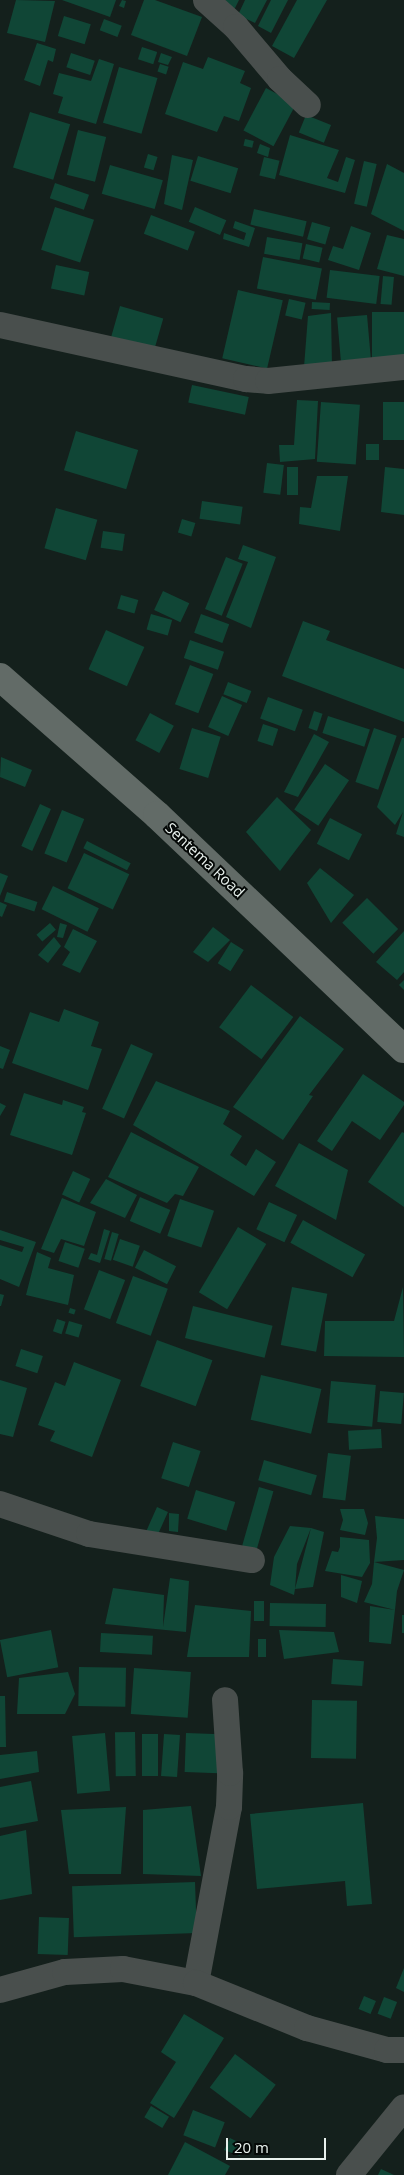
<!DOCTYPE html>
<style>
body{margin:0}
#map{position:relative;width:404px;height:2175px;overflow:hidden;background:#14201c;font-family:"Open Sans",sans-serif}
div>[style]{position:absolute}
.building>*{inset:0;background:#104636;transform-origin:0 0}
.minor>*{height:26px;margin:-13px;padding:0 13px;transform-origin:13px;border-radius:13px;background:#494f4d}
.secondary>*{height:28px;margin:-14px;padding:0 14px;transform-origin:14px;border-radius:14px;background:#626b67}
span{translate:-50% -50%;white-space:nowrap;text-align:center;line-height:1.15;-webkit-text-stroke:4px #050907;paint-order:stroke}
.street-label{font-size:15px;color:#e8f1ed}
.scale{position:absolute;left:226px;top:2138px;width:100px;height:22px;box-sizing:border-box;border:2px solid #e8f1ed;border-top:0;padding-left:6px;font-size:15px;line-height:18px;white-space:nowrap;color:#e8f1ed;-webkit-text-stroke:4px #050907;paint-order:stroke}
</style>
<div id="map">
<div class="building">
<div style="clip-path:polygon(16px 0,55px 1px,45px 42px,7px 33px)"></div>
<div style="clip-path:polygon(62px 0,116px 0,110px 17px)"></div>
<div style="clip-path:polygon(122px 0,126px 1px,124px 8px,119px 6px)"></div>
<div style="clip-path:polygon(144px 0,155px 0,202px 17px,187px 56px,131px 35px)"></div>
<div style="clip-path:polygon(226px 0,239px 0,234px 10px,224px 5px)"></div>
<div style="clip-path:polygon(245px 0,267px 0,255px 23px,238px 15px)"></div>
<div style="clip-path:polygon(271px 0,288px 0,271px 33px,258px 26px)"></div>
<div style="clip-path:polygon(297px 0,327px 0,294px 58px,272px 46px)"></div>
<div style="left:64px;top:16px;width:28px;height:21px;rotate:17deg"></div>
<div style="left:104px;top:19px;width:19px;height:12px;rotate:21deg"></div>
<div style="clip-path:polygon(37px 43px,56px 49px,53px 62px,48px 60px,40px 86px,24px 80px)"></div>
<div style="left:142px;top:47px;width:16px;height:13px;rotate:18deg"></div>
<div style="left:71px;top:53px;width:25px;height:15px;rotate:18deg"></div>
<div style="clip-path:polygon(161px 53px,172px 57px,168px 65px,158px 62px)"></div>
<div style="clip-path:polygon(208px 57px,245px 71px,240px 83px,251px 88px,239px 121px,224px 116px,217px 132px,165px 114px,183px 62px,203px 69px)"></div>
<div style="clip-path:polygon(99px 59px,114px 64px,96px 124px,58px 113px,63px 97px,53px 94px,59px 73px,91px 81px)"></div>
<div style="left:160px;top:64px;width:9px;height:8px;rotate:18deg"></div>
<div style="left:119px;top:67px;width:40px;height:58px;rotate:16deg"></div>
<div style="left:266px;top:88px;width:34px;height:48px;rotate:28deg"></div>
<div style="left:30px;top:112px;width:42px;height:58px;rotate:17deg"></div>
<div style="left:306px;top:115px;width:27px;height:19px;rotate:22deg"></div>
<div style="left:78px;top:130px;width:29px;height:46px;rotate:14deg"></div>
<div style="clip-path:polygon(290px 135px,339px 150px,327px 178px,338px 182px,346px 157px,355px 160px,345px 193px,279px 175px)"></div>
<div style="left:245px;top:139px;width:9px;height:7px;rotate:13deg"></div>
<div style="clip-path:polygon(260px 144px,270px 148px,268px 157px,257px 153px)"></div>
<div style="left:148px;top:154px;width:10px;height:14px;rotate:17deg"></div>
<div style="clip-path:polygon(172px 155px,193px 160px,182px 210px,164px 204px)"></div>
<div style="left:198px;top:156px;width:42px;height:26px;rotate:17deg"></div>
<div style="left:264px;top:157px;width:16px;height:19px;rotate:14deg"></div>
<div style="left:364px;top:161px;width:13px;height:44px;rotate:13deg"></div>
<div style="clip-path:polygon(387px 164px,404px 173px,404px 231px,371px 214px)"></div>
<div style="left:110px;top:165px;width:55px;height:30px;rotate:16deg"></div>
<div style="left:55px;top:183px;width:36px;height:16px;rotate:19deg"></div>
<div style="left:55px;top:207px;width:41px;height:45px;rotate:18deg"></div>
<div style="left:195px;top:207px;width:34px;height:16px;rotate:23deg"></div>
<div style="left:254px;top:209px;width:54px;height:16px;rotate:13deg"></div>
<div style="left:151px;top:215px;width:47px;height:20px;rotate:21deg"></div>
<div style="clip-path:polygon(235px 221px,255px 228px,249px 247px,223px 239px,224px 233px,244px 240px,246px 233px,233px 228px)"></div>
<div style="left:312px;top:222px;width:19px;height:18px;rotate:16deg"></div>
<div style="clip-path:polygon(351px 226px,371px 233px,359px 270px,328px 260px,333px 246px,343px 249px)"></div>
<div style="clip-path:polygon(387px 235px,404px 239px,404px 276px,377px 269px)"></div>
<div style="left:267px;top:237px;width:36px;height:17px;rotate:10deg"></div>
<div style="left:306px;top:244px;width:17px;height:15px;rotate:13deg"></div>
<div style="left:263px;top:257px;width:60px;height:32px;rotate:11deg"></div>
<div style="left:56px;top:265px;width:34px;height:24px;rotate:12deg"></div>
<div style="left:330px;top:270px;width:50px;height:28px;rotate:7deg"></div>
<div style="left:383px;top:276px;width:11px;height:28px;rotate:5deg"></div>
<div style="left:238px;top:290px;width:46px;height:70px;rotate:13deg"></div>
<div style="left:289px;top:299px;width:17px;height:17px;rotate:13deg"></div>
<div style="left:312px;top:302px;width:18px;height:7px;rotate:3deg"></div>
<div style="left:120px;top:306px;width:45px;height:35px;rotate:16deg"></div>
<div style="left:404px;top:312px;width:48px;height:32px;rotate:90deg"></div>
<div style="clip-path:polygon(331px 313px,332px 367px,304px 367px,308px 316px)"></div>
<div style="left:367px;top:315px;width:48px;height:30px;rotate:85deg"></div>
<div style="left:192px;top:385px;width:58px;height:18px;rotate:12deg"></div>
<div style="clip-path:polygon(297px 400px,318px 401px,315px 459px,280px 462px,279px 445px,294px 445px)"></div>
<div style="left:321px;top:402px;width:39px;height:60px;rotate:4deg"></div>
<div style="left:383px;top:402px;width:21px;height:38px"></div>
<div style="left:76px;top:431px;width:65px;height:41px;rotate:17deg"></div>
<div style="left:379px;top:444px;width:16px;height:13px;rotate:90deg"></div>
<div style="left:267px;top:463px;width:17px;height:30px;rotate:7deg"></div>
<div style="left:287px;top:467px;width:11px;height:28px"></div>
<div style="clip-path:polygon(385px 467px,404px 469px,404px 515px,381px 512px)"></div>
<div style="clip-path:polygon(317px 476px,348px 476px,340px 531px,299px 524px,300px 507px,311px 508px)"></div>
<div style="left:202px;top:501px;width:41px;height:18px;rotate:8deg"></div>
<div style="left:56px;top:508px;width:43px;height:42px;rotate:16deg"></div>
<div style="left:182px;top:519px;width:14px;height:14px;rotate:17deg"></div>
<div style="left:103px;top:531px;width:22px;height:17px;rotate:8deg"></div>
<div style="clip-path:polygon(243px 545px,276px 557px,251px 628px,226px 617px,248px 562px,238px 559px)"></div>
<div style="left:226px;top:557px;width:18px;height:56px;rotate:22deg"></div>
<div style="left:163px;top:591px;width:29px;height:21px;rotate:25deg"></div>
<div style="left:121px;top:595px;width:18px;height:14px;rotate:16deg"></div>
<div style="left:151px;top:614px;width:22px;height:16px;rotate:16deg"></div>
<div style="left:201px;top:614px;width:30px;height:20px;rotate:20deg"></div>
<div style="clip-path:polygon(303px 621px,330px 631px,326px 640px,404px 669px,404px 722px,282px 676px)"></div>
<div style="left:106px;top:630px;width:42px;height:43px;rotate:24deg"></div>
<div style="left:190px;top:640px;width:36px;height:19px;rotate:19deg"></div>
<div style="left:190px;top:665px;width:25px;height:42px;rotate:21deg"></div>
<div style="left:228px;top:682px;width:25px;height:13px;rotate:21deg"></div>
<div style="left:222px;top:696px;width:22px;height:34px;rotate:24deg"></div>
<div style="left:268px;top:697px;width:37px;height:23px;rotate:20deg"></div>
<div style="left:314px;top:711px;width:9px;height:18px;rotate:18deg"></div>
<div style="left:150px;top:713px;width:27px;height:31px;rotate:28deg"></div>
<div style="left:328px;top:716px;width:44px;height:18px;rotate:18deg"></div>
<div style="left:263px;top:724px;width:16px;height:18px;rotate:18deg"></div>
<div style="left:192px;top:728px;width:30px;height:43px;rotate:17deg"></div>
<div style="left:374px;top:728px;width:24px;height:57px;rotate:19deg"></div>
<div style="clip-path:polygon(314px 734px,329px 742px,298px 797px,284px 792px)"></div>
<div style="clip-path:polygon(402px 738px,404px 738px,404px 837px,396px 834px,403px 812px,395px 825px,377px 807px)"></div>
<div style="clip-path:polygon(1px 757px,32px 770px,25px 787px,0 777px)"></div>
<div style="left:325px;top:764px;width:29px;height:55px;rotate:34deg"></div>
<div style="clip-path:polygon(277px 797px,311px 830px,280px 871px,246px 832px)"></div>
<div style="left:40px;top:804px;width:12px;height:46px;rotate:24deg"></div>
<div style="left:62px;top:810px;width:24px;height:47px;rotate:22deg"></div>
<div style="left:330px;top:818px;width:36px;height:29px;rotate:27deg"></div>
<div style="left:87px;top:841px;width:49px;height:8px;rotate:27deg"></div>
<div style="left:84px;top:853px;width:50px;height:39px;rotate:25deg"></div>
<div style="clip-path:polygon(320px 868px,354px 895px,331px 923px,307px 883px)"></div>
<div style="clip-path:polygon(0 873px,8px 876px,0 896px)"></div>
<div style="left:53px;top:886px;width:51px;height:26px;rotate:26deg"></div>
<div style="left:7px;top:892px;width:32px;height:10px;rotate:18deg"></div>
<div style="left:367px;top:898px;width:44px;height:35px;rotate:45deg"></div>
<div style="clip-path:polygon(0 902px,7px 905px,2px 917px,0 916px)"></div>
<div style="left:50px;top:923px;width:9px;height:18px;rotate:49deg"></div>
<div style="clip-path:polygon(60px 923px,67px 925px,63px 938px,57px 937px)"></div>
<div style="clip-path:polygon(213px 927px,230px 940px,208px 962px,193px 952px)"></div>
<div style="clip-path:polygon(73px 929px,97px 941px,80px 973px,62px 965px,70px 952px,64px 947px)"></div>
<div style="clip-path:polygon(404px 931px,404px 972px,397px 980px,376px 962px)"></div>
<div style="clip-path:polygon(54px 937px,61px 946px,48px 963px,38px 955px)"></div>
<div style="left:231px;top:942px;width:15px;height:25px;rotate:32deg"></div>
<div style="clip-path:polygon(404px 980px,404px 990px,399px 985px)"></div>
<div style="left:251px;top:985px;width:53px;height:53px;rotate:37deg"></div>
<div style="clip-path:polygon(64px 1009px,99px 1022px,91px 1046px,102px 1049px,88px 1090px,12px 1063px,30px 1012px,59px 1022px)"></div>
<div style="clip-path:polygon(300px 1016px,344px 1049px,309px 1095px,313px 1096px,283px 1140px,233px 1107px)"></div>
<div style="left:131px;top:1044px;width:24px;height:71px;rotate:24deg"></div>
<div style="clip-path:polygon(0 1046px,10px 1050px,3px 1069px,0 1068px)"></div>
<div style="clip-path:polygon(363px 1074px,404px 1102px,404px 1105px,380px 1140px,352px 1121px,332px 1151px,317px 1141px)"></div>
<div style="clip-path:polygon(156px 1081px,230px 1111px,223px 1124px,242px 1136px,230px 1155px,246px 1166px,256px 1149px,276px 1162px,254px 1196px,133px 1125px)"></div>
<div style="clip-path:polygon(24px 1093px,62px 1105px,63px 1100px,84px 1107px,82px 1112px,86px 1113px,72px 1155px,10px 1135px)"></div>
<div style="clip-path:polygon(0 1103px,6px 1106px,0 1116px)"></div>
<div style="clip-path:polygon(131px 1132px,199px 1167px,183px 1196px,175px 1194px,167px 1203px,108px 1177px)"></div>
<div style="clip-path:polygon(402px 1132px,404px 1133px,404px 1207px,368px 1182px)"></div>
<div style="clip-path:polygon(299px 1143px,348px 1170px,336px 1220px,275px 1186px)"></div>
<div style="left:73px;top:1171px;width:19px;height:26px;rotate:25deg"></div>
<div style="clip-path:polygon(106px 1179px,137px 1195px,125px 1218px,90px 1203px)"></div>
<div style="left:140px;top:1197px;width:33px;height:26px;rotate:23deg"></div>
<div style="clip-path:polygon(62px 1198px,96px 1212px,84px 1246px,61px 1239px,54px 1253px,41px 1249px)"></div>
<div style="left:180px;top:1199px;width:36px;height:39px;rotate:19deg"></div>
<div style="left:269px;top:1202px;width:31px;height:30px;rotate:25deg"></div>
<div style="left:303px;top:1220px;width:71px;height:26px;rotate:29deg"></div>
<div style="left:238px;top:1227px;width:33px;height:76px;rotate:31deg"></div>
<div style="clip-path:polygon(104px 1229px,110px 1231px,100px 1263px,88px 1259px,91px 1253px,97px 1255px)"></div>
<div style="clip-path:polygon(0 1230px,36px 1242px,19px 1287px,0 1279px,0 1245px,22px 1252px,24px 1247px,0 1240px)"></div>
<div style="left:112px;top:1232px;width:7px;height:28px;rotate:16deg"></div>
<div style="left:120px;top:1239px;width:21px;height:22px;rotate:19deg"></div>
<div style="left:65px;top:1242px;width:21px;height:20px;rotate:19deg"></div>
<div style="left:144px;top:1250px;width:36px;height:20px;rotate:27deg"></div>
<div style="clip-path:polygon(37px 1252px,51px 1258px,48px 1268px,74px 1275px,68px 1305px,26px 1295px)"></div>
<div style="left:99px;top:1270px;width:28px;height:42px;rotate:21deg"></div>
<div style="left:133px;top:1276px;width:37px;height:50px;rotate:20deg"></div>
<div style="left:292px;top:1287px;width:36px;height:59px;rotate:11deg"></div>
<div style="clip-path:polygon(403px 1287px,404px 1357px,324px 1356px,325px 1321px,394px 1321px)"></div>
<div style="clip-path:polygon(0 1294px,4px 1295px,1px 1306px,0 1306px)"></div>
<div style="left:193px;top:1306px;width:82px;height:33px;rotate:14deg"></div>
<div style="left:70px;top:1308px;width:6px;height:5px;rotate:18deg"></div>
<div style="left:57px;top:1319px;width:9px;height:13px;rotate:18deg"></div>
<div style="left:69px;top:1321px;width:14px;height:13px;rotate:17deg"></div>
<div style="left:157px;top:1340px;width:59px;height:49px;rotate:20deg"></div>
<div style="left:21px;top:1349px;width:23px;height:18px;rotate:18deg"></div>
<div style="clip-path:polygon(74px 1362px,121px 1380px,92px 1457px,50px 1441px,55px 1431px,38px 1425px,55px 1382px,65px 1386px)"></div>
<div style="left:261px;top:1375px;width:62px;height:46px;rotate:13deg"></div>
<div style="clip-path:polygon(0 1380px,27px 1388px,13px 1437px,0 1434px)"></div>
<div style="left:331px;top:1381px;width:45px;height:42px;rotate:5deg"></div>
<div style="left:380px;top:1391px;width:24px;height:31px;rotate:5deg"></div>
<div style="left:381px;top:1429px;width:19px;height:33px;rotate:87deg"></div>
<div style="left:173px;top:1442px;width:29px;height:38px;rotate:18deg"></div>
<div style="left:328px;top:1453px;width:23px;height:45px;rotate:7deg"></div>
<div style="left:264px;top:1460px;width:55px;height:21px;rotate:16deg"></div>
<div style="left:259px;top:1487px;width:15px;height:61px;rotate:16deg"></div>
<div style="left:196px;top:1490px;width:41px;height:30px;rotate:17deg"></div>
<div style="left:157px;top:1507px;width:12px;height:27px;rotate:24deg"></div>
<div style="clip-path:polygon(340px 1509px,364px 1509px,368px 1523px,365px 1535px,340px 1530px,343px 1520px)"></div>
<div style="clip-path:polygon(169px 1513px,179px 1514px,178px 1532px,169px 1531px)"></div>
<div style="clip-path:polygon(375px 1516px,404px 1519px,404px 1560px,374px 1562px,404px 1570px,397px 1591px,395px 1610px,391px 1644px,369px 1642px,370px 1606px,395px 1610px,364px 1602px,372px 1584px,374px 1562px,377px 1538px)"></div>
<div style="clip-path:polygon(290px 1526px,311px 1528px,297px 1564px,295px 1589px,311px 1528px,324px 1532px,313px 1587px,295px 1589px,294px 1595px,270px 1585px,274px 1557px)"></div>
<div style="clip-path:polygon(340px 1537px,369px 1540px,370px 1563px,362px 1577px,325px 1571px,332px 1551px,338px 1552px,340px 1547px)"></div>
<div style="clip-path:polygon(341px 1575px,362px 1581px,357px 1603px,341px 1597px)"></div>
<div style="clip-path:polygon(170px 1578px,189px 1581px,186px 1632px,105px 1624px,113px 1588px,164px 1595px,163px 1627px)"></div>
<div style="left:254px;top:1601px;width:10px;height:20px"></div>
<div style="left:270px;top:1603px;width:56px;height:23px;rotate:1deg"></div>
<div style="clip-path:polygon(195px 1605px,251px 1611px,249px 1657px,187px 1657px)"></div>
<div style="left:402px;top:1615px;width:2px;height:18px"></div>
<div style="left:51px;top:1630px;width:38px;height:52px;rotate:79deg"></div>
<div style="clip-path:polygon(279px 1630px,334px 1632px,339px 1652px,284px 1659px)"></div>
<div style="left:101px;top:1633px;width:52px;height:19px;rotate:3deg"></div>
<div style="left:258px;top:1639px;width:8px;height:18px"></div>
<div style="left:333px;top:1659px;width:31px;height:25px;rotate:4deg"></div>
<div style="left:79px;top:1667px;width:47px;height:39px;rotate:1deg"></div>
<div style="left:134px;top:1668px;width:57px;height:46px;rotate:4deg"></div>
<div style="clip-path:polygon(68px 1672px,75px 1694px,65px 1714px,17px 1714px,19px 1678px)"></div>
<div style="clip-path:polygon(0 1696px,5px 1696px,6px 1747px,0 1747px)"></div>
<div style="left:312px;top:1700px;width:45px;height:58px;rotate:1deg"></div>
<div style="left:135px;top:1732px;width:44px;height:20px;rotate:89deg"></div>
<div style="left:105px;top:1733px;width:58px;height:33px;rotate:85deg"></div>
<div style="left:186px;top:1733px;width:34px;height:39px;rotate:2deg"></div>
<div style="left:142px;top:1734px;width:16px;height:42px"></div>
<div style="left:164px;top:1734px;width:16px;height:42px;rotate:4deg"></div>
<div style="clip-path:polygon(37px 1751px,39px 1772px,0 1779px,0 1755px)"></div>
<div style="clip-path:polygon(31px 1781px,38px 1821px,0 1828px,0 1787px)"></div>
<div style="clip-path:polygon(363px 1803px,372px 1904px,347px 1906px,345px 1881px,257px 1889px,250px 1814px)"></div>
<div style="clip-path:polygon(191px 1806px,201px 1876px,143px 1874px,143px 1810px)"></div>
<div style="clip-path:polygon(126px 1807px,121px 1874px,69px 1874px,61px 1810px)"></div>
<div style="clip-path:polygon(26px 1830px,32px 1894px,0 1900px,0 1836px)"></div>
<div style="left:195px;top:1882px;width:51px;height:123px;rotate:88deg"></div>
<div style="left:39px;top:1917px;width:30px;height:37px;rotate:2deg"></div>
<div style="clip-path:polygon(404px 1968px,404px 1992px,396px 1988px)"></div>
<div style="left:364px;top:1996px;width:13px;height:14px;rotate:23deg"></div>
<div style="left:384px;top:1997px;width:14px;height:18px;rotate:21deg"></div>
<div style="clip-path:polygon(184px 2014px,224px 2038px,174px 2118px,150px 2103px,176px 2062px,161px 2052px)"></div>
<div style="left:235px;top:2054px;width:51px;height:42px;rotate:37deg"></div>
<div style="left:151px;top:2106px;width:21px;height:13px;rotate:31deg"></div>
<div style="left:193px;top:2110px;width:34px;height:27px;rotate:21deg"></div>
<div style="clip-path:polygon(230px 2138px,244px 2145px,240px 2156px,224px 2150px)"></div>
<div style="clip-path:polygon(185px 2142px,230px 2166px,225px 2175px,168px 2175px)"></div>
<div style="clip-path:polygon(381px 2169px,394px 2175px,378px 2175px)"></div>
</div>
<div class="minor">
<div style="left:206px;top:0;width:40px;rotate:42deg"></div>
<div style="left:236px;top:27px;width:68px;rotate:49.8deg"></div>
<div style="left:280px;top:79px;width:38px;rotate:43deg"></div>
<div style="left:0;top:325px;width:252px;rotate:12.4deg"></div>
<div style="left:246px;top:379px;width:22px;rotate:5deg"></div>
<div style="left:268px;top:381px;width:137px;rotate:-5.9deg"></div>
<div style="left:0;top:1504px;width:94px;rotate:18.6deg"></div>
<div style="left:89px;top:1534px;width:165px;rotate:9.1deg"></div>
<div style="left:196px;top:1983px;width:179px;rotate:-79.4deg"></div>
<div style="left:229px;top:1807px;width:34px;rotate:-88deg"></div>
<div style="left:230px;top:1773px;width:73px;rotate:-93.9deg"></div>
<div style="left:0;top:1990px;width:67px;rotate:-15.5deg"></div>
<div style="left:65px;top:1972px;width:58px;rotate:-3deg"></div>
<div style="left:123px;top:1969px;width:74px;rotate:10.9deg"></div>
<div style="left:196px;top:1983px;width:120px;rotate:22.1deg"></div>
<div style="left:307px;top:2028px;width:83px;rotate:15.4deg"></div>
<div style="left:387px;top:2050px;width:17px"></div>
<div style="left:349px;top:2175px;width:87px;rotate:-51deg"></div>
</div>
<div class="secondary">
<div style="left:0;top:677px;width:209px;rotate:41.3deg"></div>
<div style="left:157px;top:815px;width:340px;rotate:43.5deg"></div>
</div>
<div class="street-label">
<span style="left:205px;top:860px;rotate:43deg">Sentema Road</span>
</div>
<div class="scale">20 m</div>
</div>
